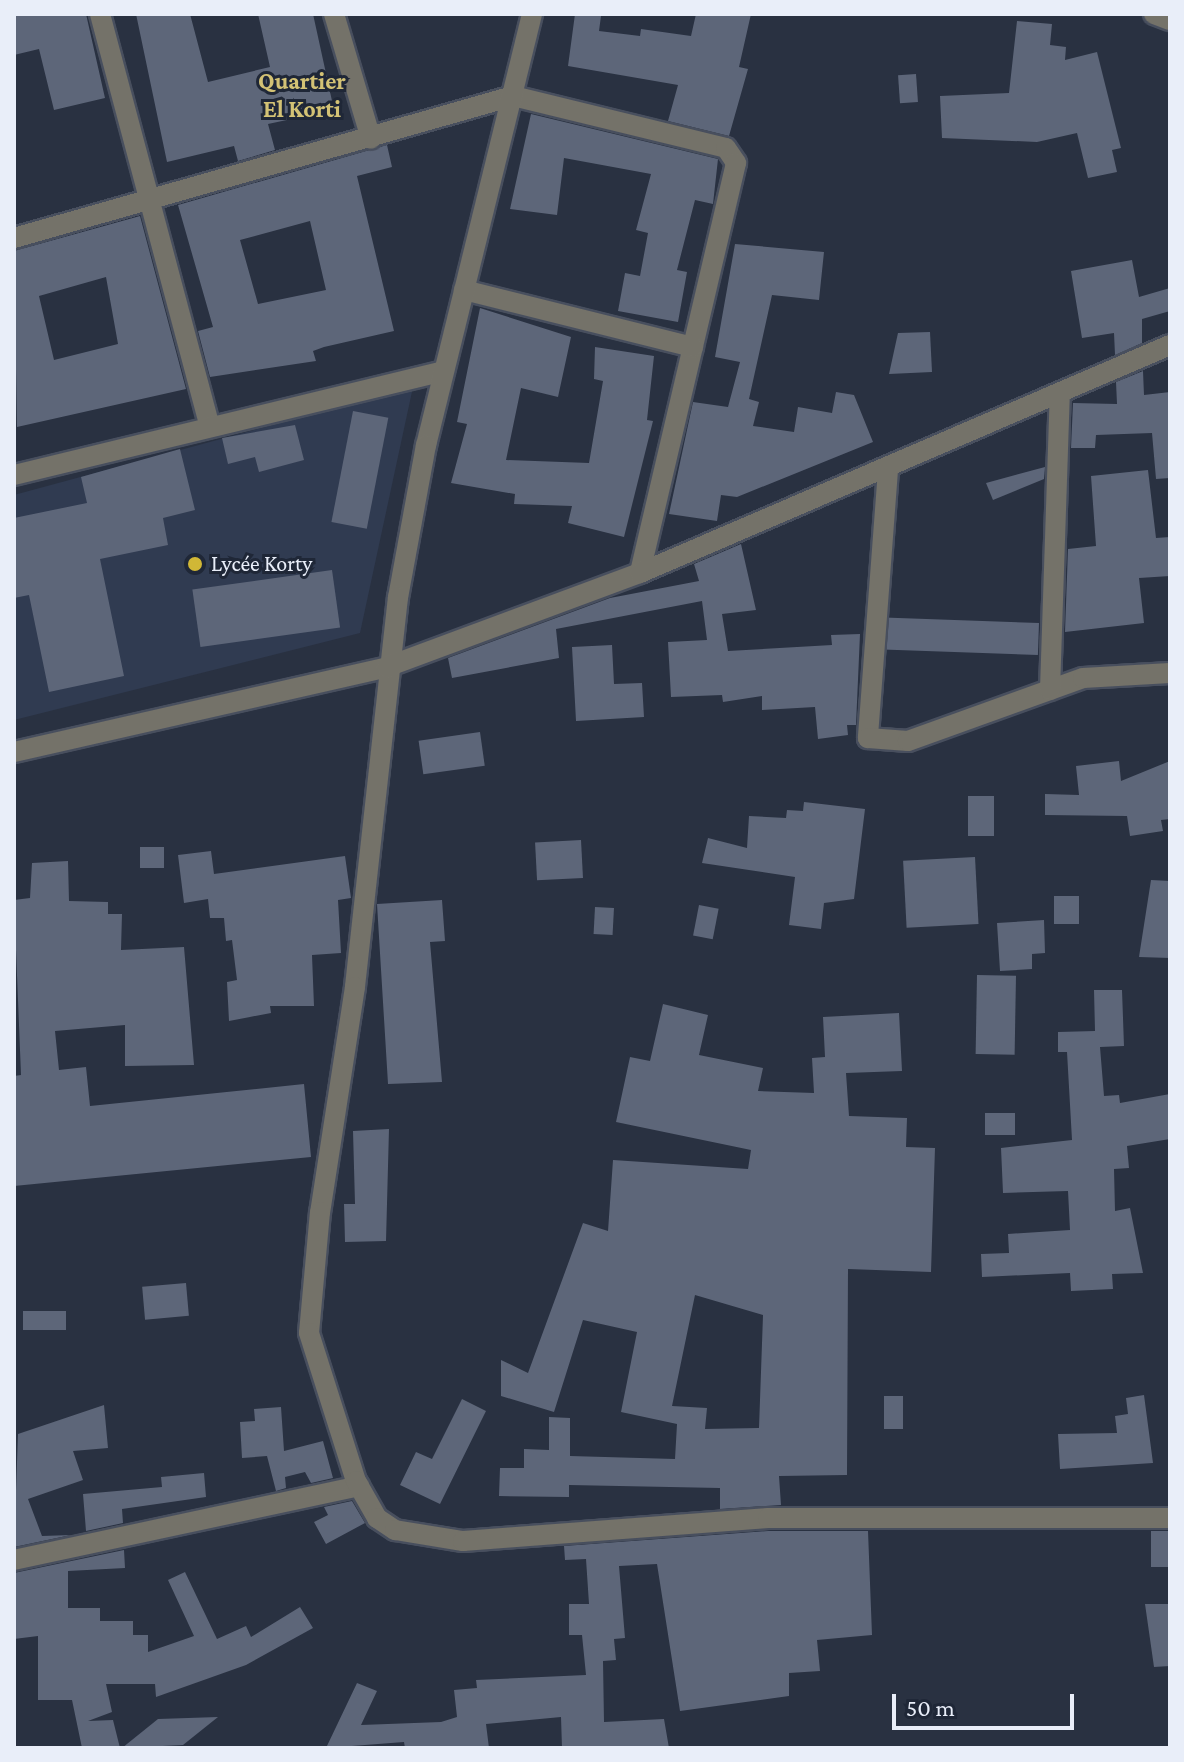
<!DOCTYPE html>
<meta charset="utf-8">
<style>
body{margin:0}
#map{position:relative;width:1184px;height:1762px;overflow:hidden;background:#293141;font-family:"Crimson Pro",serif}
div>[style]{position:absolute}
.built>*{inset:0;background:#303b51}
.building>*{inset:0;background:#5d6679;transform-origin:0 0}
.roads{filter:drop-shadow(2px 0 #484f5e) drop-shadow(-2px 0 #484f5e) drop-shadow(0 2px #484f5e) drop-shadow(0 -2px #484f5e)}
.minor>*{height:20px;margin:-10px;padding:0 10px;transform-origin:10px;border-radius:10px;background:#747269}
.tertiary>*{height:20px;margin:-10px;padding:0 10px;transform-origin:10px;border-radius:10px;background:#747269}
.dots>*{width:22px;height:22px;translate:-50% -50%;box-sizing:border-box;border:4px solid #1f2737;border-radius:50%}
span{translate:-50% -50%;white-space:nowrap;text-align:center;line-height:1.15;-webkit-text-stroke:6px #1f2737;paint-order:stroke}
.poi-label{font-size:22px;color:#e9eef9}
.left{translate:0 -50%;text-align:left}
.neighbourhood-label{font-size:24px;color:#d3c275;font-weight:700}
.frame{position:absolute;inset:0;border:16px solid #e9eef9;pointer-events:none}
.scale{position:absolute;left:892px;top:1694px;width:182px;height:36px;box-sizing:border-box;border:4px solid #e9eef9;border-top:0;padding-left:10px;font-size:24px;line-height:28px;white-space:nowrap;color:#e9eef9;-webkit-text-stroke:6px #1f2737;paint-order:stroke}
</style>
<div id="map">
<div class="built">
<div style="clip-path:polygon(413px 387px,360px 633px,14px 720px,14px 495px)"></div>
</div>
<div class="building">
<div style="clip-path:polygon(14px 14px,86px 14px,105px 98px,54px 110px,39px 49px,14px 55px)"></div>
<div style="clip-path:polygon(136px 14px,190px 14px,208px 82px,270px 67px,258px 14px,313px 14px,334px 110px,268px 124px,275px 150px,238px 161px,234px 146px,167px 162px)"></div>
<div style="clip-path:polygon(575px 14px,601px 16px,599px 31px,640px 36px,641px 29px,691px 36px,696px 14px,751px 14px,739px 67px,748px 69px,729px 136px,668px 121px,678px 85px,568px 66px)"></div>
<div style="clip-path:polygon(1017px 21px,1052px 24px,1050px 45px,1066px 47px,1065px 60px,1097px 52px,1121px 148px,1112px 150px,1117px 172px,1088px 178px,1077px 133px,1037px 142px,942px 138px,940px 96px,1009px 93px)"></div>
<div style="left:916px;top:74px;width:28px;height:18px;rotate:86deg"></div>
<div style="clip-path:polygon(531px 114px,718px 159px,713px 204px,695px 200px,677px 270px,687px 272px,678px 322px,618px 311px,625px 273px,640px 276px,648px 233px,636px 230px,651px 174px,564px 158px,557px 215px,510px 209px)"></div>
<div style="clip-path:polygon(evenodd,387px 145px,392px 167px,357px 176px,394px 331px,324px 347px,313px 351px,316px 361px,210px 377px,198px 331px,213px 327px,178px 205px,387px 145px,310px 221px,326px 290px,258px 304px,240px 240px,310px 221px)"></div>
<div style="clip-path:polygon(evenodd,140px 216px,186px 389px,17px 427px,14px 251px,140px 216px,106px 277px,118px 344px,54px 360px,39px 296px,106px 277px)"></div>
<div style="clip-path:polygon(735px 244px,824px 252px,819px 300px,772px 295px,749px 399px,759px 402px,753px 426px,794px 432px,798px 407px,832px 413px,836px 392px,854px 395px,873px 442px,737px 497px,721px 495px,717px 521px,669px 514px,693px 402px,728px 407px,740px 362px,715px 357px)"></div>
<div style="clip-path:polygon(1132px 260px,1139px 297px,1170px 288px,1170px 311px,1142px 319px,1142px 343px,1115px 355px,1114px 333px,1082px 338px,1071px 271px)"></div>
<div style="clip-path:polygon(480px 308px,571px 337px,558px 397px,521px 388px,506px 460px,589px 463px,603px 381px,594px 379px,595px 347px,654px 356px,647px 420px,653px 421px,624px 537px,568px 523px,572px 506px,514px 504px,515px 494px,451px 483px,467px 424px,457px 422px)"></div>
<div style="clip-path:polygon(930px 332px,932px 372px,889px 374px,898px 333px)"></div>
<div style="clip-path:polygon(1143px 371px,1144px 395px,1170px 392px,1170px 478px,1156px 479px,1152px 433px,1096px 435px,1095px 448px,1071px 448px,1073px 403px,1117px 404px,1116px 382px)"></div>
<div style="left:353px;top:411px;width:36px;height:113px;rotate:11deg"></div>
<div style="clip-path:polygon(295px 425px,304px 460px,259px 472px,255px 457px,228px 464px,222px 438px)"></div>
<div style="clip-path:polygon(180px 449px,195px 510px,163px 518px,168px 545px,100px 559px,124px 676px,49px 692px,29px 595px,14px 598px,14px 518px,87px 503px,81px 477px)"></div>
<div style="clip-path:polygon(1045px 467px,1044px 479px,993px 500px,986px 483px)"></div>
<div style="clip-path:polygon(1148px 470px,1156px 538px,1170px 537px,1170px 576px,1139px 578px,1144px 623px,1065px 632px,1068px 549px,1096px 546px,1091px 476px)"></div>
<div style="clip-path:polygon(741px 544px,756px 610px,722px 614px,728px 651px,832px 645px,831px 635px,860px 634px,856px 725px,847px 725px,848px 735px,818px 739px,815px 707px,762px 710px,762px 696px,723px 702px,722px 695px,671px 697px,668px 642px,707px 640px,702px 601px,556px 629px,559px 658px,452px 678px,448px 658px,610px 598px,699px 581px,694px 564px)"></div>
<div style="left:332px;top:570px;width:58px;height:141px;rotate:82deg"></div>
<div style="left:1039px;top:623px;width:32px;height:155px;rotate:92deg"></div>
<div style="clip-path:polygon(612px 645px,614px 684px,642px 683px,644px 717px,576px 721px,572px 647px)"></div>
<div style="left:480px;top:732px;width:34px;height:62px;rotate:82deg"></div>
<div style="clip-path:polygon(1119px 761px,1121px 781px,1170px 761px,1170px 819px,1161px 820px,1163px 831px,1130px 836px,1127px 816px,1045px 815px,1045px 794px,1079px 795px,1076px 766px)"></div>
<div style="left:968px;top:796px;width:26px;height:40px"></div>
<div style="clip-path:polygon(804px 802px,865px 809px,854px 899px,824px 903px,821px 929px,789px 925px,795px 877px,702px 863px,708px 838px,747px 848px,749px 816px,786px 818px,787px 810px,803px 811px)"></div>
<div style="left:581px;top:840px;width:38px;height:46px;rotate:87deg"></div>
<div style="left:140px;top:847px;width:24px;height:21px"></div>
<div style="clip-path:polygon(211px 851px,214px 874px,345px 856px,351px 898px,338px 900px,341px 953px,312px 955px,314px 1006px,270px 1006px,271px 1013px,229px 1021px,227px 982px,237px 980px,232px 940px,226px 941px,224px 918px,210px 918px,208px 899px,184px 903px,178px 855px)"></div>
<div style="left:975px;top:857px;width:67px;height:72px;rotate:87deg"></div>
<div style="clip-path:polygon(68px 861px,69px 901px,108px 902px,108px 914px,122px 914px,121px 950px,184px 947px,194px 1065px,125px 1066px,125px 1025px,55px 1031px,59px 1070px,86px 1067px,90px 1106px,304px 1084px,311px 1157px,14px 1186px,14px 1076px,21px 1075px,14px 900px,30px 898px,32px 863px)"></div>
<div style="clip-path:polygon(1151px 880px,1170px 881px,1170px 958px,1139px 957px)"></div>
<div style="left:1079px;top:896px;width:28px;height:25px;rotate:90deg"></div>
<div style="clip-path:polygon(442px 900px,445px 941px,430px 942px,442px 1082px,388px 1084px,377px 904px)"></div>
<div style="left:699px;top:905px;width:20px;height:31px;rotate:11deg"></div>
<div style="left:595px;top:907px;width:19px;height:27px;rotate:3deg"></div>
<div style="clip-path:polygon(1044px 920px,1045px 953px,1032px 954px,1032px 969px,1000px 971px,997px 923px)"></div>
<div style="left:977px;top:975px;width:39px;height:79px;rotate:1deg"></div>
<div style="clip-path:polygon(1094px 990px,1122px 990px,1124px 1046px,1100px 1047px,1104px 1096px,1119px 1095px,1120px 1103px,1170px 1094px,1170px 1139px,1127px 1146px,1129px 1168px,1114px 1169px,1115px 1211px,1130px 1208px,1143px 1273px,1112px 1274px,1113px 1289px,1071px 1291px,1070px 1273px,982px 1277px,981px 1254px,1009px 1253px,1008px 1234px,1070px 1230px,1068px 1191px,1003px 1193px,1001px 1148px,1072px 1140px,1067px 1052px,1058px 1052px,1058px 1032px,1095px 1031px)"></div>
<div style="clip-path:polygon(evenodd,663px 1004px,708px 1015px,699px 1055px,763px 1068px,758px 1091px,814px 1093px,812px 1058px,825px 1057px,823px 1017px,899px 1013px,902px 1071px,846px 1073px,849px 1116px,907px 1118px,906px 1147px,935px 1148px,931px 1272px,848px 1269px,847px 1475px,779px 1476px,781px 1505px,720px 1509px,720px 1488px,569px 1485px,569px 1497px,499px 1496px,500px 1468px,524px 1468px,524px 1449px,549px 1450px,549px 1417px,570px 1418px,570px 1456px,675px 1459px,677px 1424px,621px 1412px,637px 1332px,583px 1320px,554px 1412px,501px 1396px,501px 1360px,528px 1373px,583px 1223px,608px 1231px,613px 1160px,748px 1169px,751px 1150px,616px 1122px,630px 1057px,650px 1061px,663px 1004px,695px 1295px,763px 1315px,759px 1428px,705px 1429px,707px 1408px,672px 1406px,695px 1295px)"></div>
<div style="left:1015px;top:1113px;width:22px;height:30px;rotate:90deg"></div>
<div style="clip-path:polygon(389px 1129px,386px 1241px,345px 1242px,344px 1204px,355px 1204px,353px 1131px)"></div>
<div style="left:186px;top:1283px;width:33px;height:44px;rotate:85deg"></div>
<div style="left:66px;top:1311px;width:19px;height:43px;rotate:90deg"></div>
<div style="clip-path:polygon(1144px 1395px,1153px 1463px,1060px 1469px,1058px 1434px,1117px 1433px,1115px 1416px,1128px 1414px,1126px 1398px)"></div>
<div style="left:884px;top:1396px;width:19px;height:33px"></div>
<div style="clip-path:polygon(462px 1399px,486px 1411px,440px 1504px,400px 1485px,416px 1452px,432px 1459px)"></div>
<div style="clip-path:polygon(104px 1405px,108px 1448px,73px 1451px,83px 1480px,28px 1499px,42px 1536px,71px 1535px,14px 1547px,18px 1434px)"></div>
<div style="clip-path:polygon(281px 1407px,284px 1451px,323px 1441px,333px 1478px,311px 1483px,305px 1472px,285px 1477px,286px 1488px,276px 1491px,267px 1456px,242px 1458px,240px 1422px,255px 1421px,254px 1409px)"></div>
<div style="clip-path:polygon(204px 1473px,206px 1497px,122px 1509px,123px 1523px,86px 1531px,83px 1494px,162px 1487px,161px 1477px)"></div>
<div style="clip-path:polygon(352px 1501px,365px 1523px,326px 1544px,314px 1522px,328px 1515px,324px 1507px)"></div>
<div style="clip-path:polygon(768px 1531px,868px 1531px,872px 1635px,817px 1640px,820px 1671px,789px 1673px,789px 1696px,680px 1711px,657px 1564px,619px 1566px,625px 1638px,614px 1639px,616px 1660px,603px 1661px,604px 1722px,664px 1719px,669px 1748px,562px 1748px,561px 1717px,486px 1724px,489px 1748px,405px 1748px,404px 1742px,326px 1748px,357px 1683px,377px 1691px,361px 1725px,441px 1722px,457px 1717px,454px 1690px,477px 1688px,476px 1680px,586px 1675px,582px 1635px,569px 1635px,569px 1604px,589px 1604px,586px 1559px,565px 1560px,564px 1546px)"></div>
<div style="left:1151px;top:1531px;width:19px;height:36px"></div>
<div style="clip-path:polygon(124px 1550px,125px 1568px,68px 1571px,68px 1608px,100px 1608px,100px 1621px,133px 1621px,133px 1635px,148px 1635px,148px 1652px,194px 1636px,168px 1580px,185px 1572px,217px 1639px,246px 1626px,251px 1637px,300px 1607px,313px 1628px,246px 1665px,156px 1697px,155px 1684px,106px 1684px,112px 1712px,88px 1721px,113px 1720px,120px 1748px,82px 1748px,72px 1700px,38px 1700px,38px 1636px,14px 1639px,14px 1573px)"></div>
<div style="clip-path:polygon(1145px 1604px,1170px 1604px,1170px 1666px,1154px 1667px)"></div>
<div style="clip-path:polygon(218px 1717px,183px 1745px,122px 1748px,158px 1719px)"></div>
</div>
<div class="roads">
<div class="minor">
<div style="left:100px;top:14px;width:427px;rotate:75.1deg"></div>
<div style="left:334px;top:14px;width:130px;rotate:73.5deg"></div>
<div style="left:1154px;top:14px;width:17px;rotate:21deg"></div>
<div style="left:14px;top:238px;width:519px;rotate:-15.88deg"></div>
<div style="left:513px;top:96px;width:219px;rotate:13.7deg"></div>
<div style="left:726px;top:148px;width:18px;rotate:56deg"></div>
<div style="left:736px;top:163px;width:421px;rotate:103.2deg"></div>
<div style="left:464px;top:290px;width:236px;rotate:14deg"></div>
<div style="left:888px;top:470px;width:269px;rotate:94.3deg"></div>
<div style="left:868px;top:738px;width:40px;rotate:4.3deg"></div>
<div style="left:908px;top:741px;width:186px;rotate:-19.8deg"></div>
<div style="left:1083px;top:678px;width:87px;rotate:-3.3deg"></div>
<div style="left:14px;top:475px;width:441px;rotate:-13.6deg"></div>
<div style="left:1050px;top:690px;width:296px;rotate:-88.1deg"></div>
<div style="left:14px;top:752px;width:383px;rotate:-12.8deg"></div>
<div style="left:14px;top:1560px;width:353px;rotate:-12.1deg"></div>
</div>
<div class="tertiary">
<div style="left:532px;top:14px;width:444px;rotate:103.8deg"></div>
<div style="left:426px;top:445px;width:155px;rotate:100.4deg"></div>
<div style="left:398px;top:597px;width:392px;rotate:96.3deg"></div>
<div style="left:355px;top:987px;width:228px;rotate:98.8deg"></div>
<div style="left:320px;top:1212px;width:121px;rotate:95.2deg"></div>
<div style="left:309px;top:1333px;width:155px;rotate:72.4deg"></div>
<div style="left:356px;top:1481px;width:43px;rotate:60.4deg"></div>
<div style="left:377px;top:1518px;width:22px;rotate:34deg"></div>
<div style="left:395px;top:1530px;width:69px;rotate:9.2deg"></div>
<div style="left:463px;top:1541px;width:306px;rotate:-4.3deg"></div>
<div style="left:768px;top:1518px;width:402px"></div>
<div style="left:387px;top:667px;width:270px;rotate:-20.4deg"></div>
<div style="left:640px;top:573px;width:577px;rotate:-23.28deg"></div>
</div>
</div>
<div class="dots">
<div style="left:195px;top:564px;background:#d1b736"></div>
</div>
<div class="poi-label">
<span class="left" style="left:211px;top:564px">Lycée Korty</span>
</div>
<div class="neighbourhood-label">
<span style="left:302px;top:95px">Quartier<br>El Korti</span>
</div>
<div class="frame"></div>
<div class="scale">50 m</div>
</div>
